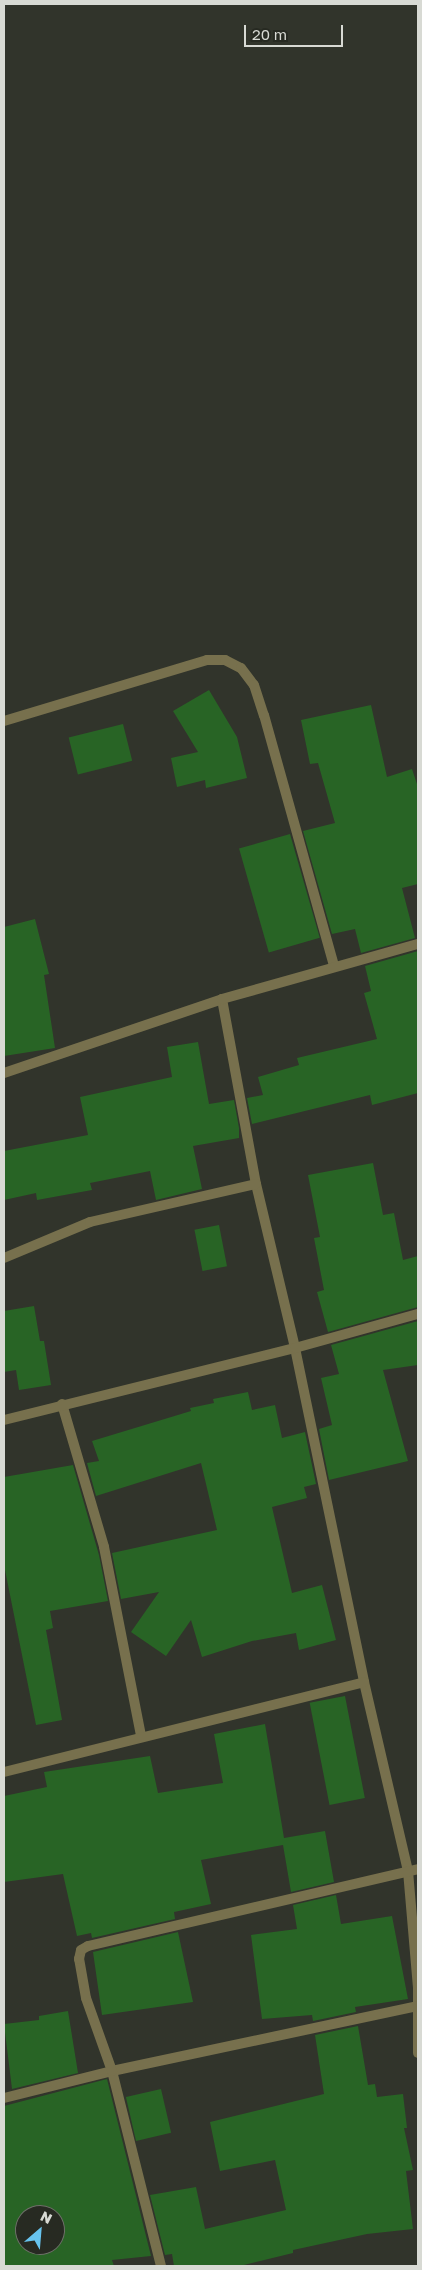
<!DOCTYPE html>
<style>
body{margin:0}
#map{position:relative;width:422px;height:2270px;overflow:hidden;background:#31342b;font-family:"Golos Text",sans-serif}
div>[style]{position:absolute}
.building>*{inset:0;background:#286425;transform-origin:0 0}
.minor>*{height:10px;margin:-5px;padding:0 5px;transform-origin:5px;border-radius:5px;background:#77704d}
span{translate:-50% -50%;white-space:nowrap;text-align:center;line-height:1.15;-webkit-text-stroke:4.5px #272a22;paint-order:stroke}
.frame{position:absolute;inset:0;border:5px solid #d8dad4;pointer-events:none}
.north{position:absolute;left:15px;top:2205px;width:50px;height:50px;box-sizing:border-box;background:#272a22;border:1px solid #6e7069;border-radius:50%;rotate:27deg;font-size:14px;font-weight:700;line-height:20px;text-align:center;color:#d8dad4}
.north::after{content:'';display:block;margin:auto;width:18px;height:22px;background:#67c4ef;clip-path:polygon(50% 0,100% 100%,50% 72%,0 100%)}
.scale{position:absolute;left:244px;top:25px;width:99px;height:22px;box-sizing:border-box;border:2px solid #d8dad4;border-top:0;padding-left:6px;font-size:15px;line-height:18px;white-space:nowrap;color:#d8dad4;-webkit-text-stroke:4px #272a22;paint-order:stroke}
</style>
<div id="map">
<div class="building">
<div style="clip-path:polygon(209px 690px,237px 737px,247px 778px,206px 788px,205px 780px,177px 787px,171px 758px,198px 752px,173px 711px)"></div>
<div style="clip-path:polygon(371px 705px,387px 777px,412px 769px,418px 787px,418px 884px,402px 888px,415px 938px,361px 953px,355px 929px,332px 934px,303px 831px,335px 823px,318px 763px,310px 764px,301px 720px)"></div>
<div style="left:123px;top:724px;width:38px;height:56px;rotate:76deg"></div>
<div style="left:290px;top:834px;width:108px;height:53px;rotate:74deg"></div>
<div style="clip-path:polygon(35px 919px,49px 974px,44px 975px,55px 1048px,4px 1056px,4px 927px)"></div>
<div style="clip-path:polygon(418px 951px,418px 1093px,372px 1105px,370px 1095px,252px 1124px,247px 1098px,263px 1095px,258px 1077px,299px 1065px,297px 1058px,377px 1039px,364px 993px,371px 991px,365px 966px)"></div>
<div style="clip-path:polygon(198px 1042px,209px 1104px,234px 1100px,239px 1128px,239px 1138px,193px 1146px,202px 1189px,156px 1200px,150px 1171px,90px 1183px,92px 1190px,37px 1200px,36px 1193px,4px 1200px,4px 1151px,88px 1135px,80px 1097px,172px 1077px,167px 1047px)"></div>
<div style="clip-path:polygon(373px 1163px,383px 1215px,394px 1213px,403px 1260px,418px 1256px,418px 1307px,328px 1332px,317px 1292px,324px 1290px,314px 1238px,320px 1237px,308px 1175px)"></div>
<div style="left:219px;top:1225px;width:42px;height:25px;rotate:79deg"></div>
<div style="clip-path:polygon(34px 1306px,40px 1341px,44px 1341px,51px 1385px,19px 1390px,16px 1370px,4px 1372px,4px 1311px)"></div>
<div style="clip-path:polygon(418px 1321px,418px 1365px,383px 1370px,408px 1461px,329px 1480px,319px 1429px,332px 1425px,321px 1378px,339px 1374px,331px 1345px)"></div>
<div style="clip-path:polygon(248px 1392px,252px 1410px,275px 1405px,282px 1438px,305px 1432px,316px 1484px,304px 1487px,307px 1498px,272px 1507px,292px 1593px,322px 1585px,336px 1640px,299px 1650px,296px 1633px,252px 1641px,202px 1657px,191px 1620px,166px 1656px,131px 1632px,159px 1592px,121px 1599px,112px 1553px,217px 1530px,201px 1463px,96px 1496px,87px 1463px,99px 1461px,92px 1441px,191px 1411px,190px 1408px,214px 1403px,213px 1399px)"></div>
<div style="clip-path:polygon(73px 1465px,99px 1555px,108px 1601px,50px 1611px,53px 1628px,46px 1630px,62px 1720px,36px 1725px,4px 1565px,4px 1477px)"></div>
<div style="left:345px;top:1696px;width:104px;height:36px;rotate:79deg"></div>
<div style="clip-path:polygon(265px 1724px,284px 1838px,325px 1831px,334px 1882px,291px 1892px,283px 1845px,201px 1860px,211px 1904px,174px 1912px,175px 1919px,92px 1938px,91px 1933px,77px 1936px,63px 1874px,4px 1882px,4px 1796px,47px 1787px,44px 1772px,150px 1756px,158px 1793px,223px 1783px,214px 1734px)"></div>
<div style="clip-path:polygon(336px 1895px,341px 1924px,392px 1916px,408px 1999px,355px 2007px,356px 2012px,313px 2021px,312px 2015px,262px 2019px,251px 1935px,297px 1929px,293px 1905px)"></div>
<div style="clip-path:polygon(178px 1932px,193px 2002px,102px 2015px,93px 1952px)"></div>
<div style="clip-path:polygon(68px 2011px,78px 2073px,12px 2089px,4px 2024px,39px 2020px,39px 2016px)"></div>
<div style="clip-path:polygon(358px 2026px,368px 2085px,375px 2084px,377px 2097px,403px 2094px,407px 2128px,404px 2128px,413px 2170px,406px 2171px,413px 2229px,367px 2234px,293px 2250px,293px 2253px,240px 2266px,174px 2266px,172px 2254px,165px 2255px,150px 2195px,196px 2187px,205px 2229px,286px 2210px,275px 2160px,220px 2171px,210px 2122px,324px 2094px,315px 2035px)"></div>
<div style="clip-path:polygon(evenodd,107px 2079px,151px 2256px,112px 2260px,114px 2266px,4px 2266px,4px 2106px,107px 2079px,25px 2215px,55px 2215px,55px 2245px,25px 2245px,25px 2215px)"></div>
<div style="left:161px;top:2089px;width:45px;height:36px;rotate:77deg"></div>
</div>
<div class="minor">
<div style="left:4px;top:721px;width:212px;rotate:-16.7deg"></div>
<div style="left:207px;top:660px;width:18px"></div>
<div style="left:225px;top:660px;width:18px;rotate:27deg"></div>
<div style="left:241px;top:668px;width:21px;rotate:53deg"></div>
<div style="left:254px;top:685px;width:32px;rotate:72deg"></div>
<div style="left:264px;top:715px;width:261px;rotate:74.4deg"></div>
<div style="left:222px;top:999px;width:188px;rotate:79.6deg"></div>
<div style="left:256px;top:1184px;width:169px;rotate:76.6deg"></div>
<div style="left:295px;top:1348px;width:341px;rotate:78.3deg"></div>
<div style="left:364px;top:1682px;width:194px;rotate:76.9deg"></div>
<div style="left:408px;top:1871px;width:117px;rotate:85.1deg"></div>
<div style="left:418px;top:1988px;width:65px;rotate:90deg"></div>
<div style="left:4px;top:1073px;width:230px;rotate:-18.7deg"></div>
<div style="left:222px;top:999px;width:204px;rotate:-15.7deg"></div>
<div style="left:4px;top:1258px;width:93px;rotate:-22.7deg"></div>
<div style="left:90px;top:1222px;width:170px;rotate:-12.9deg"></div>
<div style="left:62px;top:1404px;width:149px;rotate:73.6deg"></div>
<div style="left:104px;top:1547px;width:192px;rotate:78.9deg"></div>
<div style="left:4px;top:1420px;width:300px;rotate:-13.9deg"></div>
<div style="left:295px;top:1348px;width:128px;rotate:-15.5deg"></div>
<div style="left:4px;top:1772px;width:371px;rotate:-14deg"></div>
<div style="left:4px;top:2098px;width:111px;rotate:-14deg"></div>
<div style="left:112px;top:2071px;width:312px;rotate:-12deg"></div>
<div style="left:161px;top:2266px;width:201px;rotate:-104.1deg"></div>
<div style="left:112px;top:2071px;width:77px;rotate:-109.6deg"></div>
<div style="left:86px;top:1998px;width:40px;rotate:-100deg"></div>
<div style="left:79px;top:1959px;width:9px;rotate:-77deg"></div>
<div style="left:81px;top:1950px;width:8px;rotate:-30deg"></div>
<div style="left:88px;top:1946px;width:339px;rotate:-13.1deg"></div>
</div>
<div class="frame"></div>
<div class="north">N</div>
<div class="scale">20 m</div>
</div>
